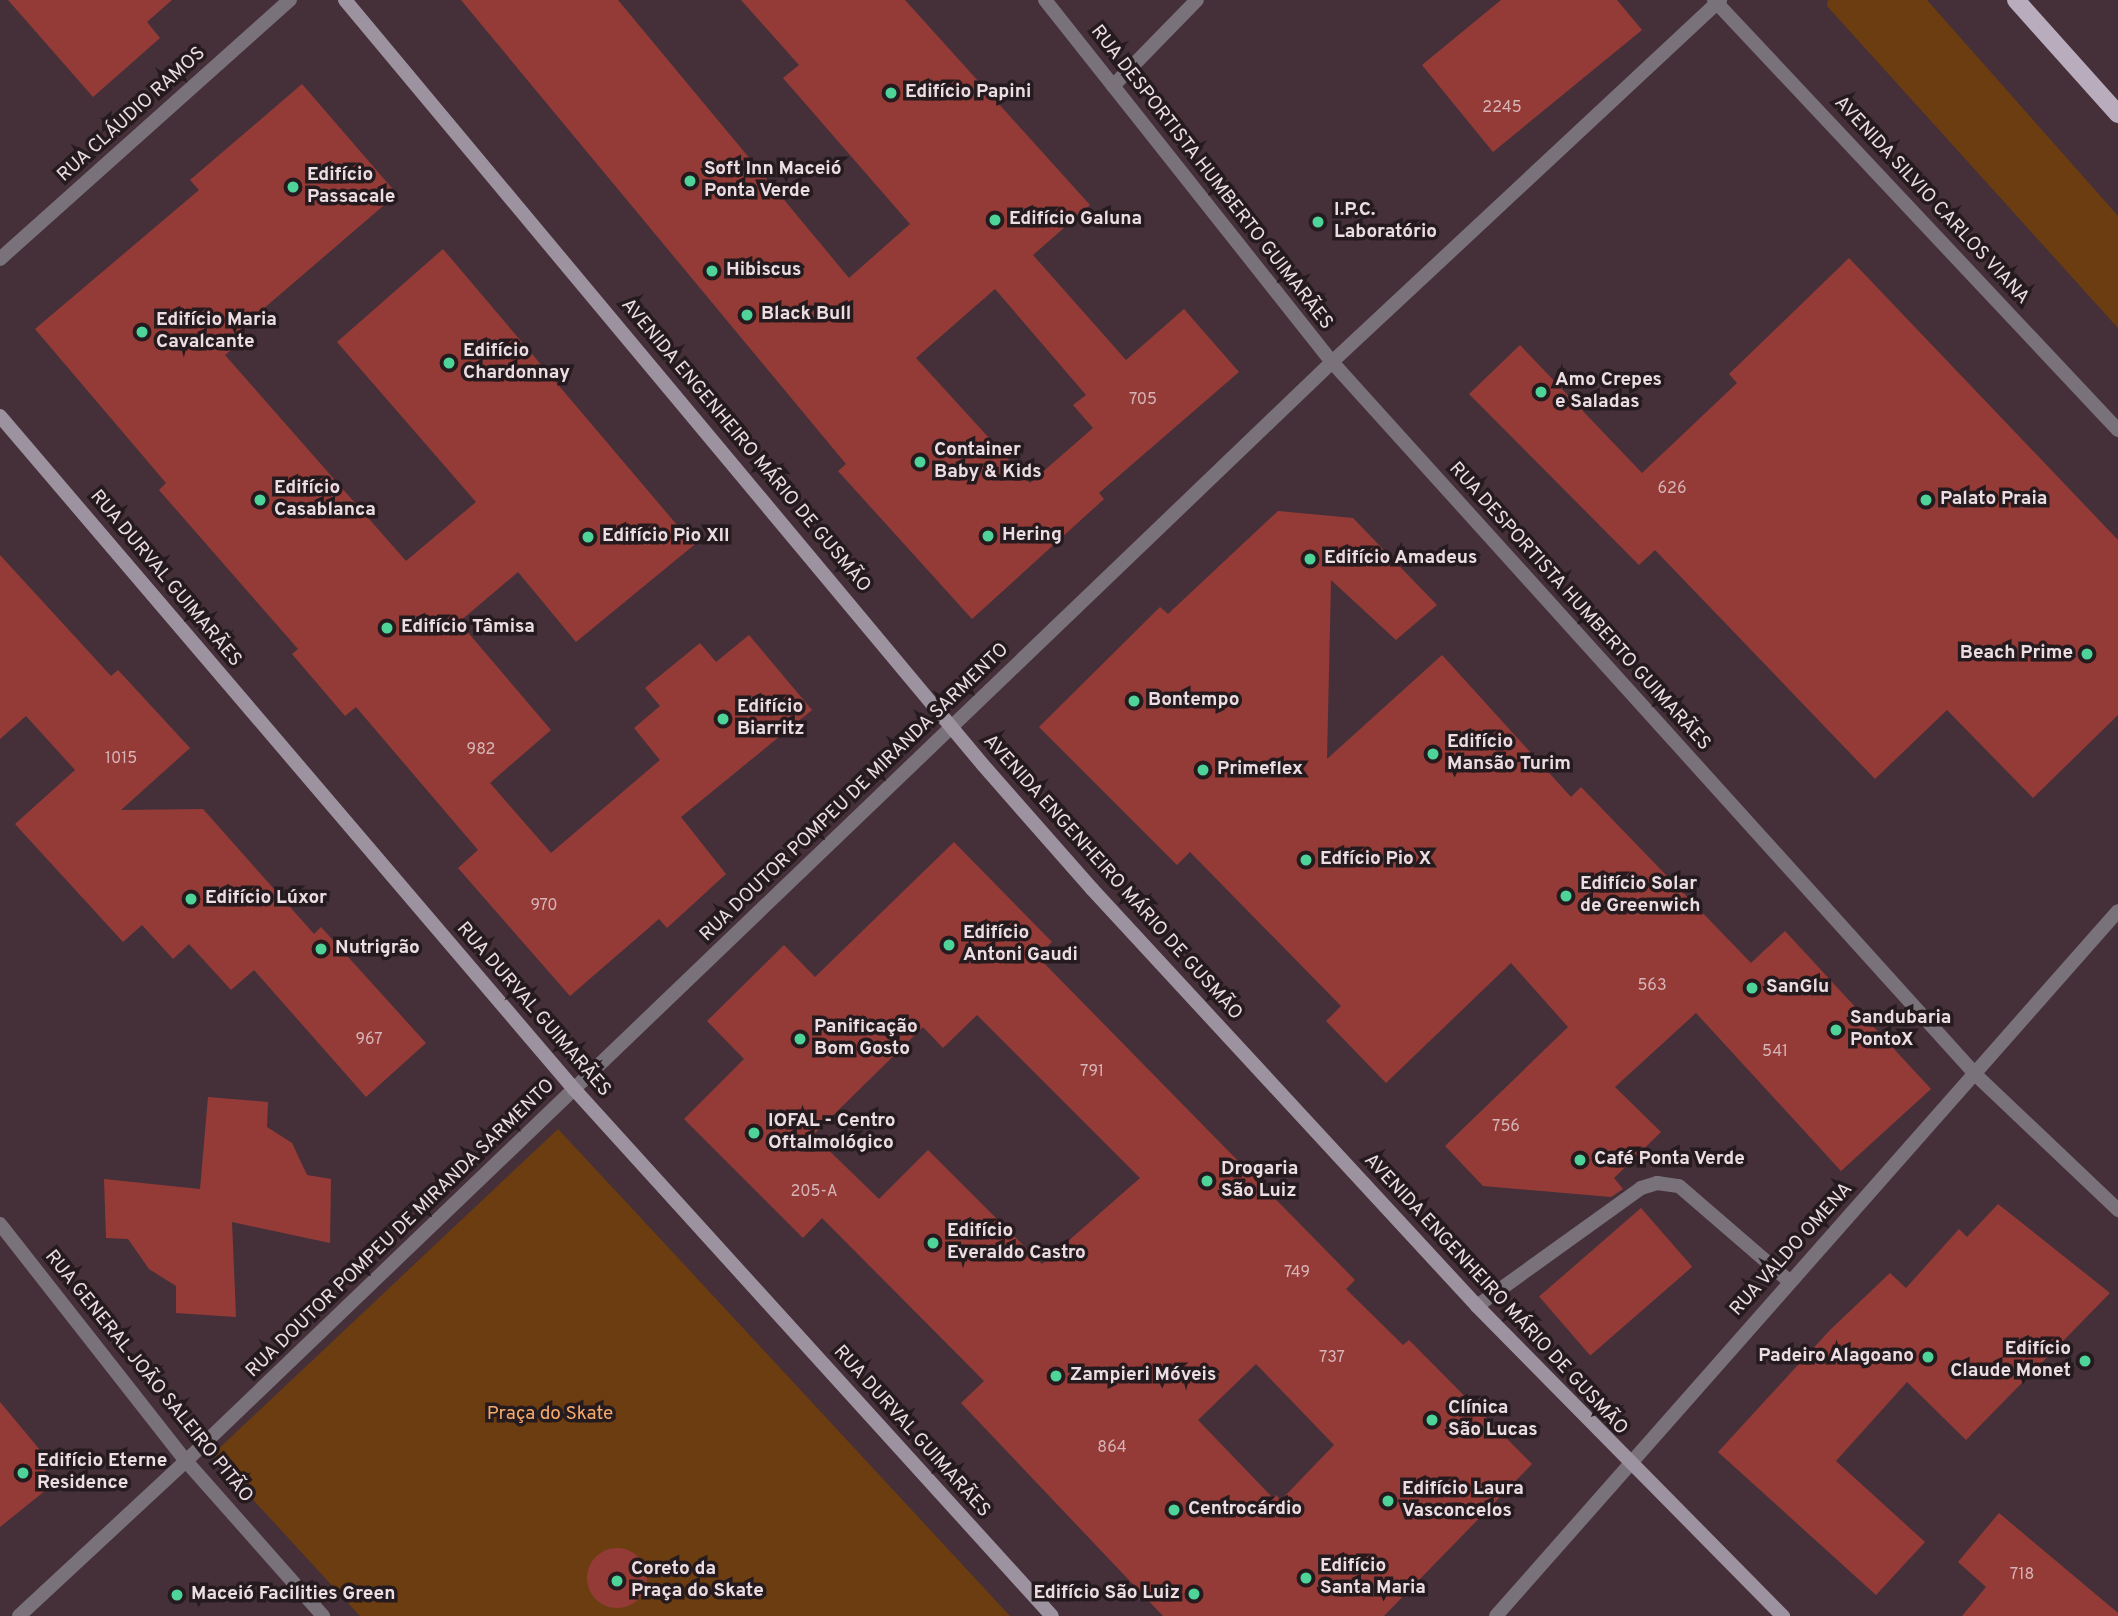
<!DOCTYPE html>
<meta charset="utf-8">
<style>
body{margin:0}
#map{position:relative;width:2118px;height:1616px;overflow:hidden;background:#453039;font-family:Overpass,sans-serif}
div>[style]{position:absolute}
.green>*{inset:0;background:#6c3d10}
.building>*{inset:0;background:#953b37;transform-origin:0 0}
.round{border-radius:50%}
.lane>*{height:14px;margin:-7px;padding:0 7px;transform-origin:7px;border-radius:7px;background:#79727b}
.street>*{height:14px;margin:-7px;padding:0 7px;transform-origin:7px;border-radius:7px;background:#79727b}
.secondary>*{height:14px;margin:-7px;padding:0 7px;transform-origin:7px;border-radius:7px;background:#9d93a0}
.primary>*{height:18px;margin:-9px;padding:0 9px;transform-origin:9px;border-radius:9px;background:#b9acbd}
.dots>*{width:19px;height:19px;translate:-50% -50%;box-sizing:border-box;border:4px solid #251b1f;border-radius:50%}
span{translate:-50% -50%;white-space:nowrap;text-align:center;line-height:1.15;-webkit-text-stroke:7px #251b1f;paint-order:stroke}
.number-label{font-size:16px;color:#d6b4b7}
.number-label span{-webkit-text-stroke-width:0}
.poi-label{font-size:19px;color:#ebdde2;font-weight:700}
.left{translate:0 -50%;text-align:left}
.right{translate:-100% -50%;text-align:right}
.street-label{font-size:19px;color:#ebdde2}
.park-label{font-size:19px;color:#f7aa6a}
</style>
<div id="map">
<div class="green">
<div style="clip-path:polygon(1828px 0,1927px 0,2118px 216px,2118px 328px,1827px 6px)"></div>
<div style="clip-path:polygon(558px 1129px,666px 1245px,1010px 1616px,360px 1616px,212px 1455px)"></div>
</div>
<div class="building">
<div style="clip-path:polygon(8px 0,172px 0,147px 22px,160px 38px,93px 97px)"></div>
<div style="clip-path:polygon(evenodd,461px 0,618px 0,849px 278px,910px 224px,783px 78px,799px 65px,741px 0,905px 0,1090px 205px,1033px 255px,1126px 360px,1184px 309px,1239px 372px,1099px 493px,1104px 499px,972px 619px,838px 471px,846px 464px,461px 0,995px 289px,1086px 395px,1073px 405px,1093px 428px,1030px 483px,916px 358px,995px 289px)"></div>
<div style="clip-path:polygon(1501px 0,1617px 0,1642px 30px,1493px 152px,1422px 65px)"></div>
<div style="clip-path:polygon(302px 84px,397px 194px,241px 328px,248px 336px,225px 355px,406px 561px,476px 502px,337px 342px,443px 249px,694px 545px,576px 642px,518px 572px,459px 622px,551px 730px,490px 783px,551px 853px,660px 760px,634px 728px,660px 706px,645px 688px,700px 643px,716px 662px,749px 635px,812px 710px,681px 817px,726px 874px,667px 928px,659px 919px,570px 996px,458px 868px,478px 850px,356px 707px,345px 716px,292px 654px,298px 649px,159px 490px,166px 483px,35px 329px,199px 190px,190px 180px)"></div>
<div style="clip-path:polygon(1849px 258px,2118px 540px,2118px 715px,2033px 798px,1947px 710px,1875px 779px,1655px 550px,1639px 565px,1469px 394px,1520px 345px,1642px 473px,1737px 383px,1729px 374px)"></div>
<div style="clip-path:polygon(1278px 511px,1353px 518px,1437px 605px,1396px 640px,1331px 580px,1327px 759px,1442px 655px,1571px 797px,1581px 787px,1751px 963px,1785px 931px,1931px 1089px,1841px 1171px,1696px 1013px,1615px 1087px,1661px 1132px,1614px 1178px,1623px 1189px,1611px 1197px,1483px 1186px,1445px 1146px,1568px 1027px,1511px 963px,1386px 1083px,1326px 1021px,1341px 1006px,1190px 852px,1177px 865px,1039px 727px,1160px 607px,1168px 614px)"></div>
<div style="clip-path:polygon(0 555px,111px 676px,118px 670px,190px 748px,121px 810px,203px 809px,314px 934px,321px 927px,426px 1043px,366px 1097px,254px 970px,231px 990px,189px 944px,173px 959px,142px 925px,123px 942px,15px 824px,75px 770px,26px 716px,0 739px)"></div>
<div style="clip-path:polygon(evenodd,954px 842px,1052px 942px,1037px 956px,1355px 1280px,1346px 1289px,1403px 1345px,1409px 1340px,1532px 1464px,1384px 1616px,1163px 1616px,961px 1403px,984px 1381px,822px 1218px,803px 1238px,684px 1119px,744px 1059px,707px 1021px,784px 945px,815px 977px,954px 842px,977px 1015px,1140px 1178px,1042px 1264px,928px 1150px,879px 1199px,813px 1135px,923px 1027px,943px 1048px,977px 1015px,954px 842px,1256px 1364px,1334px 1445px,1281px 1500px,1276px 1495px,1273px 1498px,1198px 1420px,1256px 1364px)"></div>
<div style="clip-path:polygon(208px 1097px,268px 1102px,267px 1127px,292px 1143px,307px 1175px,331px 1179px,330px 1243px,232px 1222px,236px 1317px,176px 1313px,176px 1286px,149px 1269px,128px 1239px,106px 1238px,104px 1179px,200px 1189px)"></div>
<div style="clip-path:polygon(1998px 1204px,2110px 1293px,1966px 1440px,1907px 1382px,1836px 1461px,1925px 1542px,1876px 1595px,1718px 1452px,1830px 1330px,1890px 1273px,1906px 1288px,1959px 1229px,1967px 1237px)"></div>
<div style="left:1641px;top:1208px;width:78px;height:135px;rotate:49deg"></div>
<div style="clip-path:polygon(0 1402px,45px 1456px,46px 1490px,0 1527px)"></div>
<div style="clip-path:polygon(1999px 1513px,2118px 1613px,2118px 1616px,1962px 1616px,1986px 1587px,1958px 1562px)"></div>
<div class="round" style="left:587px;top:1548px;width:60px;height:60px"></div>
</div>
<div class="lane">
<div style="left:1113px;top:86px;width:120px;rotate:-45.7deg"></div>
<div style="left:1477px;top:1306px;width:202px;rotate:-35.7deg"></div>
<div style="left:1641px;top:1188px;width:17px;rotate:-17deg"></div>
<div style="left:1657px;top:1183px;width:22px;rotate:8deg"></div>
<div style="left:1679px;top:1186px;width:144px;rotate:40.8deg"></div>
</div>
<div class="street">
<div style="left:1045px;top:0;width:462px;rotate:51.6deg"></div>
<div style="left:1332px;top:362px;width:962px;rotate:47.91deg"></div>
<div style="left:1977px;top:1076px;width:195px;rotate:43.5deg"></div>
<div style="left:1714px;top:0;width:590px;rotate:46.79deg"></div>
<div style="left:0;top:259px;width:389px;rotate:-41.8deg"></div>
<div style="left:0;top:1224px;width:301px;rotate:51.9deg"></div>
<div style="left:186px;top:1461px;width:207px;rotate:48.5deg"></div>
<div style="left:19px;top:1616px;width:228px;rotate:-42.9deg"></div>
<div style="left:186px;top:1461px;width:1588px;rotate:-43.8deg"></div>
<div style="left:1332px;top:362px;width:531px;rotate:-43.01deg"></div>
<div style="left:1496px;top:1616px;width:940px;rotate:-48.58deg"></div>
</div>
<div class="secondary">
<div style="left:345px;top:0;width:996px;rotate:50.17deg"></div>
<div style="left:983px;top:765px;width:165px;rotate:48.7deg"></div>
<div style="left:1092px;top:889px;width:568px;rotate:47.28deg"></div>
<div style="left:1477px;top:1306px;width:436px;rotate:45.4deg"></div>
<div style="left:0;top:416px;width:885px;rotate:49.54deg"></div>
<div style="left:574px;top:1089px;width:711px;rotate:47.79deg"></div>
</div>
<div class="primary">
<div style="left:2016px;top:0;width:153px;rotate:48.2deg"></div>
</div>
<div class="dots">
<div style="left:891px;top:93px;background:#4ed399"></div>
<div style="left:690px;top:181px;background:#4ed399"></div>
<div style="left:293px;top:187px;background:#4ed399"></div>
<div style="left:995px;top:220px;background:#4ed399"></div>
<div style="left:1318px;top:222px;background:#4ed399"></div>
<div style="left:712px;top:271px;background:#4ed399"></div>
<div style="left:747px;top:315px;background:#4ed399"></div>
<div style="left:142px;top:332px;background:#4ed399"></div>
<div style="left:449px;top:363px;background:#4ed399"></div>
<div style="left:1541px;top:392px;background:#4ed399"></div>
<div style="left:920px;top:462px;background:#4ed399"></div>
<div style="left:260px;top:500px;background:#4ed399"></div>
<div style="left:1926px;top:500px;background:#4ed399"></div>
<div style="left:988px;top:536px;background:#4ed399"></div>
<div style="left:588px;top:537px;background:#4ed399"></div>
<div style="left:1310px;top:559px;background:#4ed399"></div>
<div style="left:387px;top:628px;background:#4ed399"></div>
<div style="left:2087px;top:654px;background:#4ed399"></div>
<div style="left:1134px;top:701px;background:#4ed399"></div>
<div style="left:723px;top:719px;background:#4ed399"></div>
<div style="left:1433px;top:754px;background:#4ed399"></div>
<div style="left:1203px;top:770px;background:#4ed399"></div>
<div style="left:1306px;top:860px;background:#4ed399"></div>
<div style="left:1566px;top:896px;background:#4ed399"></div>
<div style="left:191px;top:899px;background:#4ed399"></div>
<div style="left:949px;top:945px;background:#4ed399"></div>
<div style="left:321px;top:949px;background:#4ed399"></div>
<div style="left:1752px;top:988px;background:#4ed399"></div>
<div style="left:1836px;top:1030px;background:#4ed399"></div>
<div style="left:800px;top:1039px;background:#4ed399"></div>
<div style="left:754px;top:1133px;background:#4ed399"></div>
<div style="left:1580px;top:1160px;background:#4ed399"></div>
<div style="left:1207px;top:1181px;background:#4ed399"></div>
<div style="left:933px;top:1243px;background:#4ed399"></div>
<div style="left:1928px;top:1357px;background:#4ed399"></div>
<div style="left:2085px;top:1361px;background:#4ed399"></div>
<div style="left:1056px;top:1376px;background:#4ed399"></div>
<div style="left:1432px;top:1420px;background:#4ed399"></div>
<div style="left:23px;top:1473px;background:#4ed399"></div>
<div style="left:1388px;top:1501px;background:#4ed399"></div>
<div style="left:1174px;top:1510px;background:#4ed399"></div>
<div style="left:1306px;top:1578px;background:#4ed399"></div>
<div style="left:617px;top:1581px;background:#4ed399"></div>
<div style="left:1194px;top:1594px;background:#4ed399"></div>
<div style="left:177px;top:1595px;background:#4ed399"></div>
</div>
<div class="number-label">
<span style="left:1502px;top:108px">2245</span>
<span style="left:1143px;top:400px">705</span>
<span style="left:1672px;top:489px">626</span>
<span style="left:481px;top:750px">982</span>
<span style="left:121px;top:759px">1015</span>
<span style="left:544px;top:906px">970</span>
<span style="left:1652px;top:986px">563</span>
<span style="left:369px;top:1040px">967</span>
<span style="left:1775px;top:1052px">541</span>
<span style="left:1092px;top:1072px">791</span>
<span style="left:1506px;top:1127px">756</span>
<span style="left:814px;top:1192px">205-A</span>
<span style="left:1297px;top:1273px">749</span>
<span style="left:1332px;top:1358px">737</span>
<span style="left:1112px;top:1448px">864</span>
<span style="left:2022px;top:1575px">718</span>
</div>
<div class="poi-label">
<span class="left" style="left:905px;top:93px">Edifício Papini</span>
<span class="left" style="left:704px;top:181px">Soft Inn Maceió<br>Ponta Verde</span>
<span class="left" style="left:307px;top:187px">Edifício<br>Passacale</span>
<span class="left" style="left:1334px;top:222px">I.P.C.<br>Laboratório</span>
<span class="left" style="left:1009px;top:220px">Edifício Galuna</span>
<span class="left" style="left:726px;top:271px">Hibiscus</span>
<span class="left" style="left:761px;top:315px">Black Bull</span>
<span class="left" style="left:156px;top:332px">Edifício Maria<br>Cavalcante</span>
<span class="left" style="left:463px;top:363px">Edifício<br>Chardonnay</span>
<span class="left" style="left:1555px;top:392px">Amo Crepes<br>e Saladas</span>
<span class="left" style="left:934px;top:462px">Container<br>Baby &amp; Kids</span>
<span class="left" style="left:274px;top:500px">Edifício<br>Casablanca</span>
<span class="left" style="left:1940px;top:500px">Palato Praia</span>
<span class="left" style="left:1002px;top:536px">Hering</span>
<span class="left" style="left:602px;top:537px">Edifício Pio XII</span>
<span class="left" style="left:1324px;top:559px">Edifício Amadeus</span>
<span class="left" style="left:401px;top:628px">Edifício Tâmisa</span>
<span class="right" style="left:2073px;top:654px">Beach Prime</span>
<span class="left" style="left:1148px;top:701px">Bontempo</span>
<span class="left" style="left:737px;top:719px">Edifício<br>Biarritz</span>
<span class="left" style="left:1447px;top:754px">Edifício<br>Mansão Turim</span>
<span class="left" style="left:1217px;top:770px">Primeflex</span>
<span class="left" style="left:1320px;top:860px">Edfício Pio X</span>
<span class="left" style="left:1580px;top:896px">Edifício Solar<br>de Greenwich</span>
<span class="left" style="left:205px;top:899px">Edifício Lúxor</span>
<span class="left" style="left:963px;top:945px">Edifício<br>Antoni Gaudi</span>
<span class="left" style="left:335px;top:949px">Nutrigrão</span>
<span class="left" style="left:1766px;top:988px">SanGlu</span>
<span class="left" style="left:1850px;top:1030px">Sandubaria<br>PontoX</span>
<span class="left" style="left:814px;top:1039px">Panificação<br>Bom Gosto</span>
<span class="left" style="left:768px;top:1133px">IOFAL - Centro<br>Oftalmológico</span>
<span class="left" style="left:1594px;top:1160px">Café Ponta Verde</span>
<span class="left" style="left:1221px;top:1181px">Drogaria<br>São Luiz</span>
<span class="left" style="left:947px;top:1243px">Edifício<br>Everaldo Castro</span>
<span class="right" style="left:2071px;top:1361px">Edifício<br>Claude Monet</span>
<span class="right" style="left:1914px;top:1357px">Padeiro Alagoano</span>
<span class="left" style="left:1070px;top:1376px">Zampieri Móveis</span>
<span class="left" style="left:1448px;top:1420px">Clínica<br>São Lucas</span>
<span class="left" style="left:37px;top:1473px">Edifício Eterne<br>Residence</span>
<span class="left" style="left:1402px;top:1501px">Edifício Laura<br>Vasconcelos</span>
<span class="left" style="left:1188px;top:1510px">Centrocárdio</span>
<span class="left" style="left:1320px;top:1578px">Edifício<br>Santa Maria</span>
<span class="left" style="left:631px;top:1581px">Coreto da<br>Praça do Skate</span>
<span class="right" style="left:1180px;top:1594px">Edifício São Luiz</span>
<span class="left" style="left:191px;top:1595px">Maceió Facilities Green</span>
</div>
<div class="street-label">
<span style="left:132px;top:115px;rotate:-42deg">RUA CLÁUDIO RAMOS</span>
<span style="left:1211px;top:178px;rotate:52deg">RUA DESPORTISTA HUMBERTO GUIMARÃES</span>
<span style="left:1931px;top:201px;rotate:47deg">AVENIDA SILVIO CARLOS VIANA</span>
<span style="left:745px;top:446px;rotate:50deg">AVENIDA ENGENHEIRO MÁRIO DE GUSMÃO</span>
<span style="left:165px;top:579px;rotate:50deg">RUA DURVAL GUIMARÃES</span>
<span style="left:1579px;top:607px;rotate:48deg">RUA DESPORTISTA HUMBERTO GUIMARÃES</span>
<span style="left:855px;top:793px;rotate:-44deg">RUA DOUTOR POMPEU DE MIRANDA SARMENTO</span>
<span style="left:1112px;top:878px;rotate:48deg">AVENIDA ENGENHEIRO MÁRIO DE GUSMÃO</span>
<span style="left:533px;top:1010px;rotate:49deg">RUA DURVAL GUIMARÃES</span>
<span style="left:401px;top:1229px;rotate:-44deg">RUA DOUTOR POMPEU DE MIRANDA SARMENTO</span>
<span style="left:1792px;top:1250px;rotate:-48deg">RUA VALDO OMENA</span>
<span style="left:1495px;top:1295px;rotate:47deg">AVENIDA ENGENHEIRO MÁRIO DE GUSMÃO</span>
<span style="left:148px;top:1377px;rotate:51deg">RUA GENERAL JOÃO SALEIRO PITÃO</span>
<span style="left:911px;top:1432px;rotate:48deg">RUA DURVAL GUIMARÃES</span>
</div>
<div class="park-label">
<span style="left:550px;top:1415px">Praça do Skate</span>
</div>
</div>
